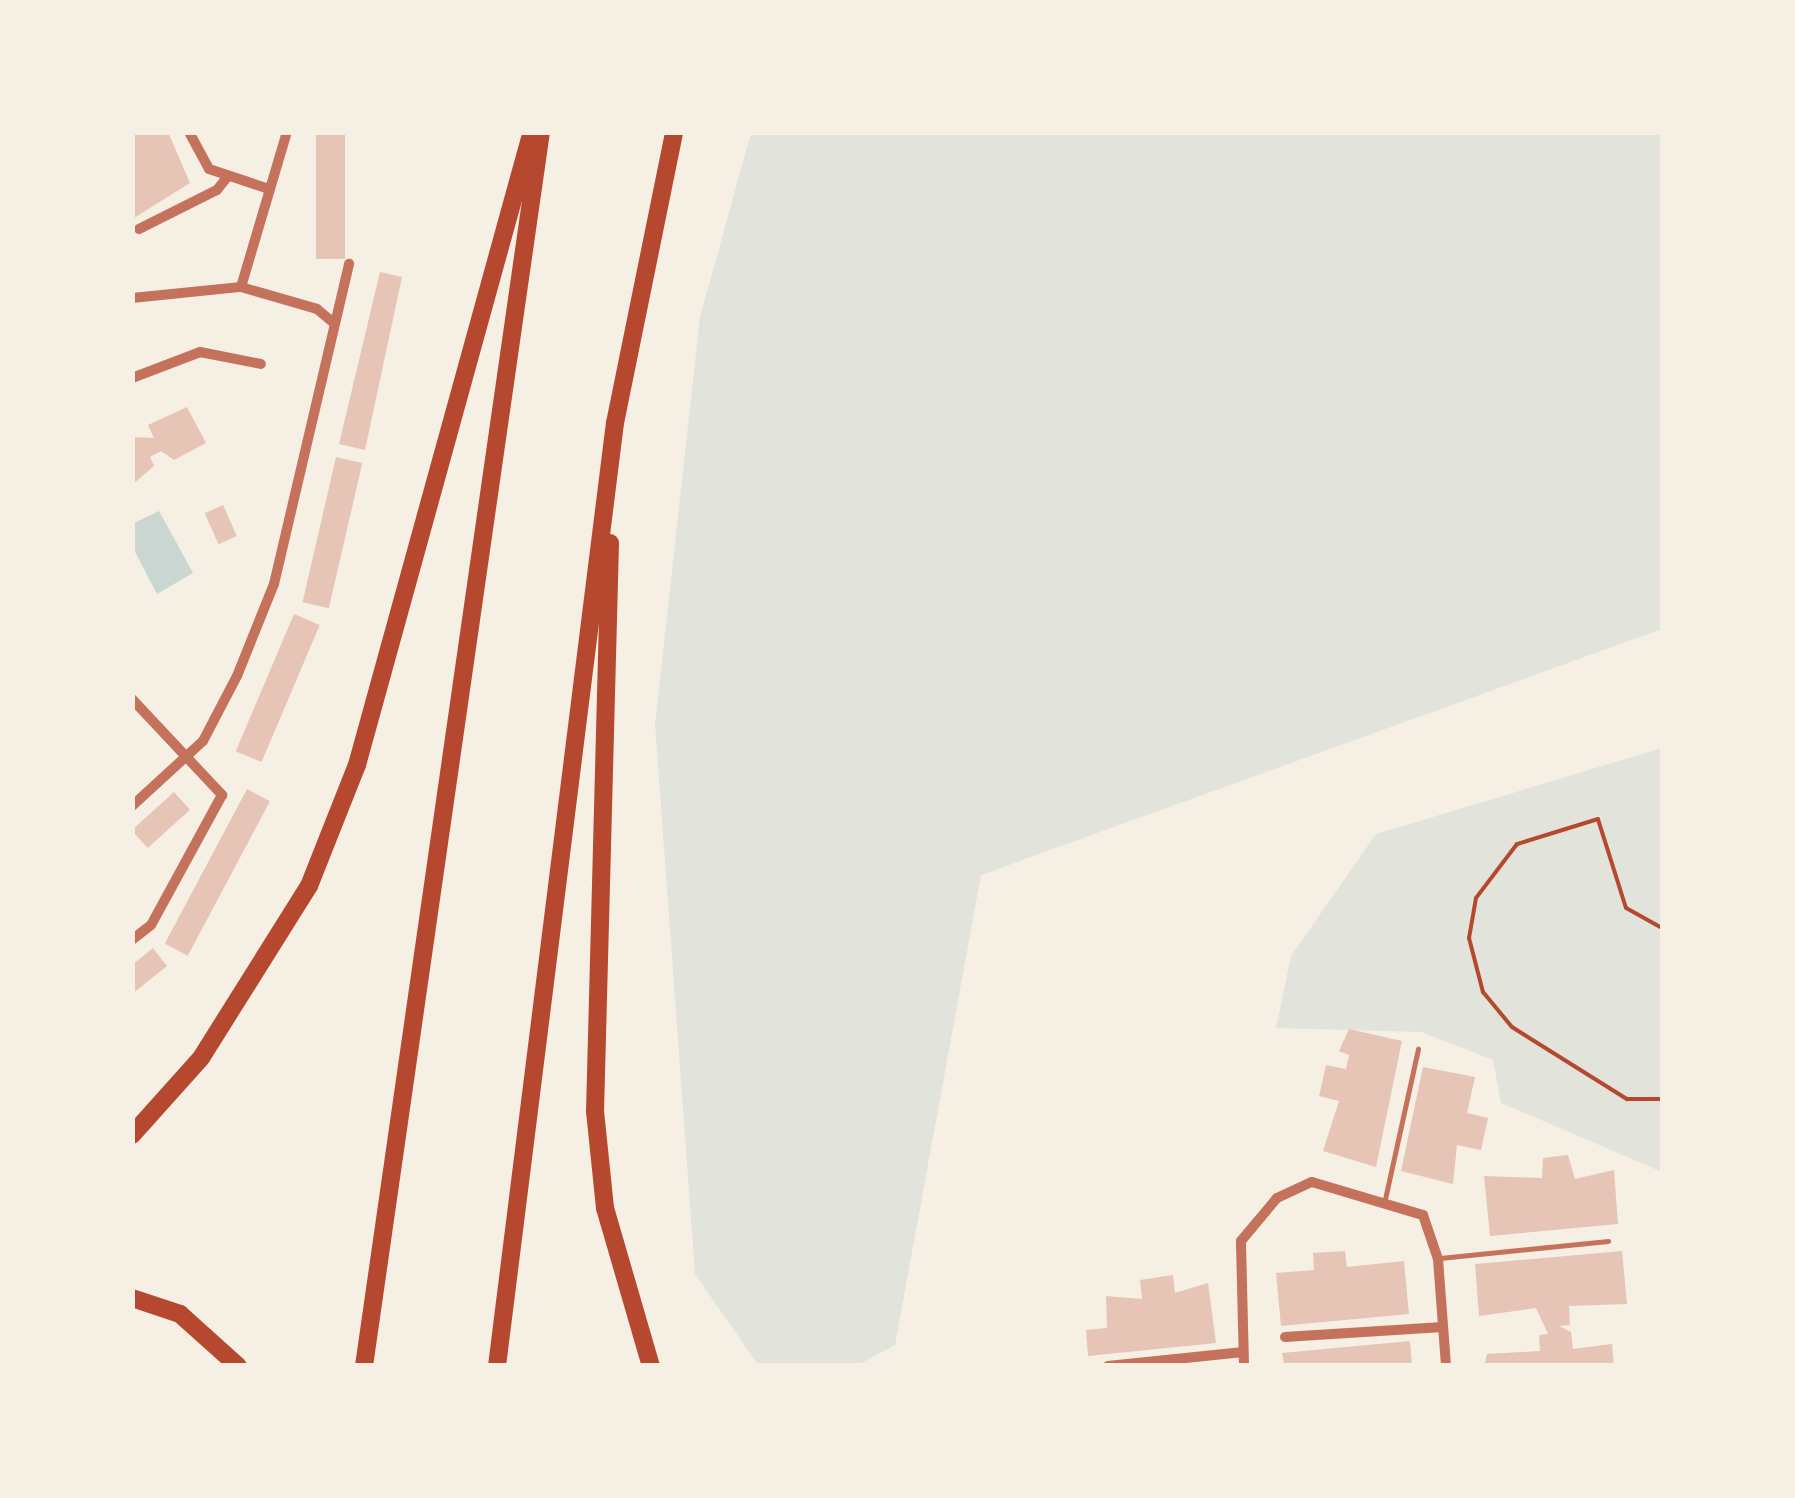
<!DOCTYPE html>
<style>
body{margin:0}
#map{position:relative;width:1795px;height:1498px;overflow:hidden;background:#f6efe4;font-family:Raleway,sans-serif}
div>[style]{position:absolute}
.green>*{inset:0;background:#e2e4dc}
.water>*{inset:0;background:#c9d6d2}
.building>*{inset:0;background:#e6c5b7;transform-origin:0 0}
.path>*{height:4px;margin:-2px;padding:0 2px;transform-origin:2px;border-radius:2px;background:#b5482f}
.service>*{height:5px;margin:-2.5px;padding:0 2.5px;transform-origin:2.5px;border-radius:2.5px;background:#c5725c}
.minor>*{height:10px;margin:-5px;padding:0 5px;transform-origin:5px;border-radius:5px;background:#c5725c}
.motorway>*{height:18px;margin:-9px;padding:0 9px;transform-origin:9px;border-radius:9px;background:#b5482f}
span{translate:-50% -50%;white-space:nowrap;text-align:center;line-height:1.15;-webkit-text-stroke:9px #f6efe4;paint-order:stroke}
.frame{position:absolute;inset:0;border:135px solid #f6efe4;pointer-events:none}
</style>
<div id="map">
<div class="green">
<div style="clip-path:polygon(751px 133px,1662px 133px,1662px 629px,981px 875px,895px 1345px,858px 1365px,758px 1365px,695px 1274px,655px 724px,700px 317px)"></div>
<div style="clip-path:polygon(1662px 748px,1662px 1172px,1501px 1103px,1493px 1060px,1421px 1032px,1276px 1028px,1291px 956px,1376px 834px)"></div>
</div>
<div class="water">
<div style="clip-path:polygon(159px 511px,193px 573px,157px 594px,133px 548px,132px 524px)"></div>
</div>
<div class="building">
<div style="clip-path:polygon(132px 132px,168px 132px,190px 183px,134px 218px)"></div>
<div style="left:316px;top:132px;width:29px;height:127px"></div>
<div style="clip-path:polygon(380px 272px,402px 277px,365px 450px,339px 444px)"></div>
<div style="clip-path:polygon(187px 407px,206px 443px,174px 460px,161px 451px,150px 457px,154px 466px,132px 485px,132px 437px,154px 438px,148px 425px)"></div>
<div style="left:336px;top:457px;width:27px;height:149px;rotate:13deg"></div>
<div style="left:223px;top:505px;width:34px;height:20px;rotate:66deg"></div>
<div style="left:294px;top:614px;width:28px;height:149px;rotate:23deg"></div>
<div style="left:247px;top:789px;width:26px;height:175px;rotate:28deg"></div>
<div style="left:174px;top:792px;width:24px;height:57px;rotate:48deg"></div>
<div style="clip-path:polygon(153px 948px,167px 966px,132px 994px,132px 965px)"></div>
<div style="clip-path:polygon(1349px 1029px,1402px 1041px,1376px 1167px,1323px 1151px,1339px 1101px,1319px 1096px,1326px 1065px,1346px 1069px,1349px 1055px,1339px 1051px)"></div>
<div style="clip-path:polygon(1423px 1067px,1475px 1077px,1467px 1113px,1488px 1118px,1481px 1150px,1457px 1145px,1453px 1184px,1401px 1171px)"></div>
<div style="clip-path:polygon(1568px 1155px,1575px 1179px,1614px 1170px,1618px 1224px,1490px 1236px,1484px 1176px,1542px 1178px,1543px 1158px)"></div>
<div style="clip-path:polygon(1345px 1251px,1347px 1267px,1404px 1261px,1409px 1314px,1281px 1326px,1276px 1273px,1314px 1270px,1313px 1253px)"></div>
<div style="clip-path:polygon(1622px 1251px,1627px 1304px,1569px 1306px,1570px 1325px,1559px 1326px,1571px 1332px,1573px 1349px,1612px 1344px,1614px 1366px,1484px 1366px,1487px 1354px,1540px 1351px,1539px 1335px,1548px 1334px,1536px 1308px,1479px 1316px,1475px 1264px)"></div>
<div style="clip-path:polygon(1173px 1275px,1175px 1293px,1208px 1283px,1216px 1343px,1088px 1356px,1086px 1330px,1107px 1328px,1106px 1296px,1142px 1299px,1140px 1280px)"></div>
<div style="clip-path:polygon(1410px 1341px,1412px 1366px,1284px 1366px,1282px 1353px)"></div>
</div>
<div class="path">
<div style="left:1662px;top:928px;width:41px;rotate:-150.9deg"></div>
<div style="left:1626px;top:908px;width:93px;rotate:-107.5deg"></div>
<div style="left:1598px;top:819px;width:85px;rotate:162.8deg"></div>
<div style="left:1517px;top:844px;width:68px;rotate:127.2deg"></div>
<div style="left:1476px;top:898px;width:41px;rotate:99.9deg"></div>
<div style="left:1469px;top:938px;width:56px;rotate:75.5deg"></div>
<div style="left:1483px;top:992px;width:45px;rotate:50.4deg"></div>
<div style="left:1512px;top:1027px;width:136px;rotate:32.1deg"></div>
<div style="left:1627px;top:1099px;width:35px"></div>
</div>
<div class="service">
<div style="left:1385px;top:1199px;width:154px;rotate:-77.6deg"></div>
<div style="left:1440px;top:1258px;width:169px;rotate:-5.8deg"></div>
</div>
<div class="minor">
<div style="left:189px;top:132px;width:42px;rotate:61.6deg"></div>
<div style="left:209px;top:169px;width:63px;rotate:18.4deg"></div>
<div style="left:139px;top:229px;width:87px;rotate:-26.6deg"></div>
<div style="left:217px;top:190px;width:18px;rotate:-52deg"></div>
<div style="left:241px;top:287px;width:162px;rotate:-73.5deg"></div>
<div style="left:132px;top:298px;width:110px;rotate:-5.8deg"></div>
<div style="left:241px;top:287px;width:79px;rotate:16.1deg"></div>
<div style="left:317px;top:309px;width:23px;rotate:40deg"></div>
<div style="left:132px;top:378px;width:73px;rotate:-20.9deg"></div>
<div style="left:200px;top:352px;width:62px;rotate:11.1deg"></div>
<div style="left:132px;top:699px;width:132px;rotate:46.8deg"></div>
<div style="left:222px;top:795px;width:148px;rotate:118.6deg"></div>
<div style="left:151px;top:925px;width:24px;rotate:142deg"></div>
<div style="left:132px;top:806px;width:96px;rotate:-42.5deg"></div>
<div style="left:203px;top:741px;width:73px;rotate:-62.4deg"></div>
<div style="left:237px;top:676px;width:99px;rotate:-68.1deg"></div>
<div style="left:274px;top:584px;width:329px;rotate:-76.8deg"></div>
<div style="left:1285px;top:1337px;width:158px;rotate:-3.6deg"></div>
<div style="left:1108px;top:1366px;width:136px;rotate:-5.9deg"></div>
<div style="left:1244px;top:1366px;width:125px;rotate:-91.4deg"></div>
<div style="left:1241px;top:1241px;width:56px;rotate:-50.1deg"></div>
<div style="left:1277px;top:1198px;width:38px;rotate:-25deg"></div>
<div style="left:1312px;top:1182px;width:116px;rotate:16.6deg"></div>
<div style="left:1423px;top:1215px;width:46px;rotate:71.2deg"></div>
<div style="left:1438px;top:1259px;width:107px;rotate:85.7deg"></div>
</div>
<div class="motorway">
<div style="left:610px;top:543px;width:568px;rotate:91.51deg"></div>
<div style="left:595px;top:1111px;width:98px;rotate:84.1deg"></div>
<div style="left:605px;top:1208px;width:165px;rotate:73.8deg"></div>
<div style="left:132px;top:1135px;width:103px;rotate:-48.1deg"></div>
<div style="left:201px;top:1058px;width:203px;rotate:-57.9deg"></div>
<div style="left:309px;top:886px;width:130px;rotate:-68.4deg"></div>
<div style="left:357px;top:765px;width:650px;rotate:-74.57deg"></div>
<div style="left:132px;top:1298px;width:51px;rotate:18.4deg"></div>
<div style="left:180px;top:1314px;width:78px;rotate:41.9deg"></div>
<div style="left:364px;top:1366px;width:1247px;rotate:-81.84deg"></div>
<div style="left:497px;top:1366px;width:950px;rotate:-82.87deg"></div>
<div style="left:615px;top:423px;width:297px;rotate:-78.5deg"></div>
</div>
<div class="frame"></div>
</div>
